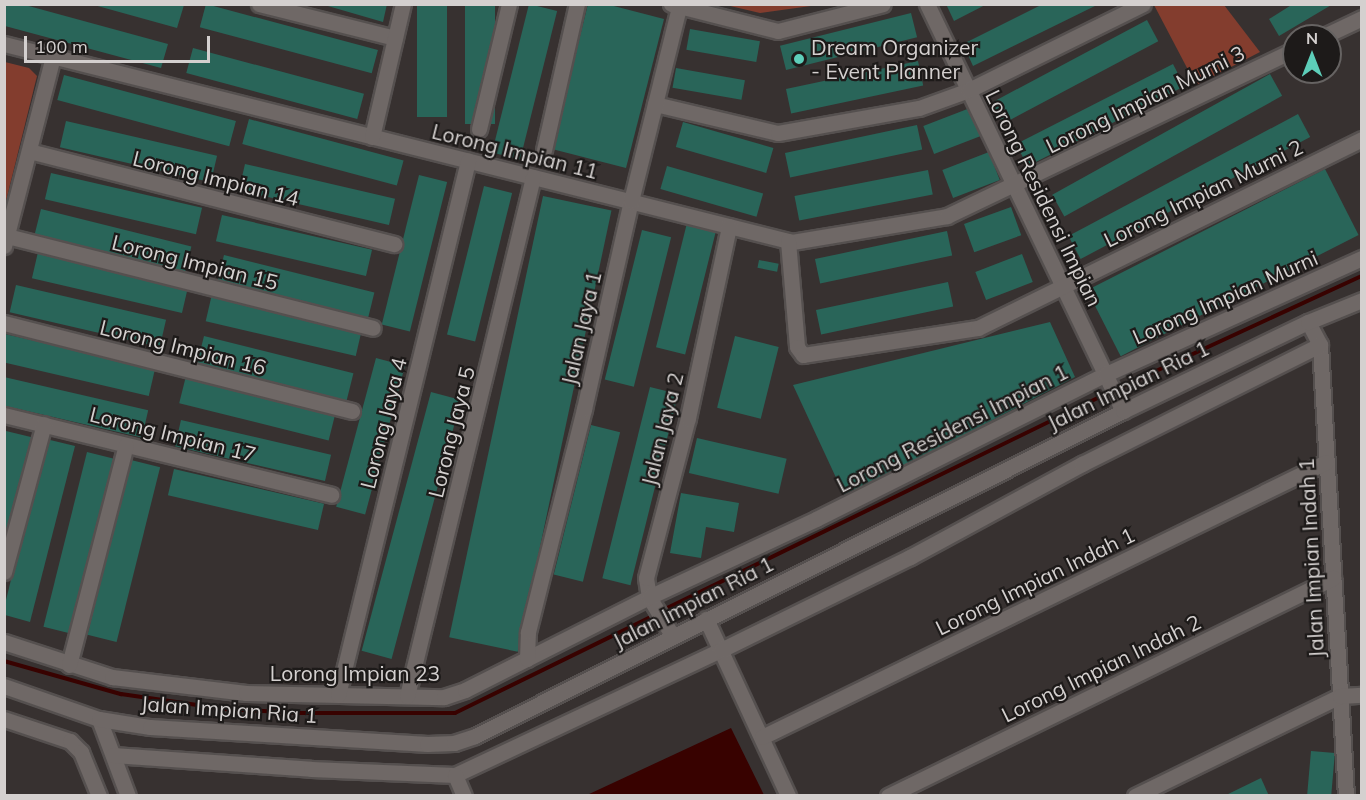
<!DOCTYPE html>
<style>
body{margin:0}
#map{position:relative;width:1366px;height:800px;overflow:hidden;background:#373130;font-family:Mulish,sans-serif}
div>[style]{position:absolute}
.green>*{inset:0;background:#833d2e}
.water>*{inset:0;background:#380200}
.stream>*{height:4px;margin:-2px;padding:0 2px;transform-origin:2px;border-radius:2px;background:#380200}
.building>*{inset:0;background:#296559;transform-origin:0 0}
.roads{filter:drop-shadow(2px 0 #55504f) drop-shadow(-2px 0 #55504f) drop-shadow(0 2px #55504f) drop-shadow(0 -2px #55504f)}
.minor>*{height:15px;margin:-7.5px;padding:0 7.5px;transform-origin:7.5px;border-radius:7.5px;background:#6f6866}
.tertiary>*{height:15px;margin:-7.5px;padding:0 7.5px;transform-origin:7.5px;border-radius:7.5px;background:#6f6866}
.dots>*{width:16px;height:16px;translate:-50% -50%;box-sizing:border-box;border:3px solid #1d1a19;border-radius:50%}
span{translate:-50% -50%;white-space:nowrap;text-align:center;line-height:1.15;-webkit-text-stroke:4.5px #1d1a19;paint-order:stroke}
.poi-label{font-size:21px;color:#d4d0cf}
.left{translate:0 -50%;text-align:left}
.street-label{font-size:21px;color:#d4d0cf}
.frame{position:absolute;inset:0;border:6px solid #d4d0cf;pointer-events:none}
.north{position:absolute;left:1282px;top:24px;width:60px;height:60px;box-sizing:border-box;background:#1d1a19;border:2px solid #666362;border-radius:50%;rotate:0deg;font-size:16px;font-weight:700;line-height:24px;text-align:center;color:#d4d0cf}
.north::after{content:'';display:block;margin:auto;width:21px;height:27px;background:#5dceb9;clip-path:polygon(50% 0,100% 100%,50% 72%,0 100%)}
.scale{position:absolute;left:24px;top:36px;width:186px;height:27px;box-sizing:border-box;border:3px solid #d4d0cf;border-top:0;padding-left:8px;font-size:18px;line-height:21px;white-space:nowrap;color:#d4d0cf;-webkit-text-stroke:4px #1d1a19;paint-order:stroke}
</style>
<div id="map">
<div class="green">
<div style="clip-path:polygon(726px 5px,818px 5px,760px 13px)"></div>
<div style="clip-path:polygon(1154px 5px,1224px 5px,1260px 52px,1196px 85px)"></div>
<div style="clip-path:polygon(5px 62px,29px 68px,37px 76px,5px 205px)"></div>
</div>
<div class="water">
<div style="clip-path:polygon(731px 728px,764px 795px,587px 795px)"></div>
</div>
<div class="stream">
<div style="left:1117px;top:389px;width:270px;rotate:-24.8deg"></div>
<div style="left:661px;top:611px;width:500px;rotate:-26deg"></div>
<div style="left:4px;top:661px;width:122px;rotate:15.8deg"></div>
<div style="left:121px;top:694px;width:105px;rotate:8.2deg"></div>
<div style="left:225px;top:709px;width:76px;rotate:3deg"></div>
<div style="left:301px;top:713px;width:154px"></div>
<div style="left:455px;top:713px;width:223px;rotate:-26.1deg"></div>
</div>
<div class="building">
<div style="left:206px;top:4px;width:178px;height:24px;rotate:15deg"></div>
<div style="clip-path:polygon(321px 4px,387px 4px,383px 22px)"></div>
<div style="left:417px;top:4px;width:30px;height:113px"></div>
<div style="left:465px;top:4px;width:30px;height:120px"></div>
<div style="left:529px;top:4px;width:29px;height:153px;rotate:14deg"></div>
<div style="clip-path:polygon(588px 4px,606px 4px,664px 19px,626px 168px,552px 149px)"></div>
<div style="clip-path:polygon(946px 4px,987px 4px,954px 21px)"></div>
<div style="clip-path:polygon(1043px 4px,1099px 4px,973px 66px,963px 44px)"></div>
<div style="clip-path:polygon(1293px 4px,1333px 4px,1279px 36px,1269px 19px)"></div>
<div style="clip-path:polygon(5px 5px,25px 5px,168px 44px,161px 68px,5px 26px)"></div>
<div style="clip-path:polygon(94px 5px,184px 5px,177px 28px)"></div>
<div style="left:911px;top:13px;width:25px;height:135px;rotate:76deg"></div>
<div style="left:1147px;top:20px;width:24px;height:176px;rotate:62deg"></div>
<div style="left:690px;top:29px;width:71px;height:21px;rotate:10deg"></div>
<div style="left:193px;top:48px;width:177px;height:26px;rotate:15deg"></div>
<div style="left:918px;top:61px;width:25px;height:135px;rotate:78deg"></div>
<div style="left:1173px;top:64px;width:25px;height:176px;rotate:63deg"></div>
<div style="left:676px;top:68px;width:70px;height:20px;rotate:10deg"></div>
<div style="left:1270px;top:74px;width:25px;height:249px;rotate:61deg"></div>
<div style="left:64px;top:75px;width:178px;height:26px;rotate:15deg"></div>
<div style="left:970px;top:108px;width:30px;height:50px;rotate:69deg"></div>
<div style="left:1298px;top:114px;width:26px;height:260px;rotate:62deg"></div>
<div style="left:249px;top:119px;width:160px;height:26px;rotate:15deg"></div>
<div style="left:66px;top:121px;width:155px;height:27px;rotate:13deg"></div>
<div style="left:683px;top:122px;width:94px;height:26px;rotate:16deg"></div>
<div style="left:917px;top:125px;width:25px;height:135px;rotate:78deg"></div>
<div style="left:989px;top:152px;width:30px;height:50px;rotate:69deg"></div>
<div style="left:245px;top:164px;width:154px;height:27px;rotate:13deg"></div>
<div style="left:667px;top:166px;width:100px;height:24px;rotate:16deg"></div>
<div style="left:1325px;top:169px;width:74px;height:267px;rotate:63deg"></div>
<div style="left:928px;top:170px;width:25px;height:136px;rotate:79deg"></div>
<div style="left:51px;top:173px;width:155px;height:27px;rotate:13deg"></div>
<div style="left:419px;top:175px;width:29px;height:154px;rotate:14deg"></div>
<div style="left:484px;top:186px;width:29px;height:153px;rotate:14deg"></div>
<div style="left:543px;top:196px;width:70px;height:451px;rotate:12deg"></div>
<div style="left:1011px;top:207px;width:30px;height:50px;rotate:70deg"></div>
<div style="left:41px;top:209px;width:155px;height:28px;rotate:14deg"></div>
<div style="left:222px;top:215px;width:154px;height:27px;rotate:13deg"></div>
<div style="left:687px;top:223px;width:30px;height:128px;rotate:14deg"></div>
<div style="left:642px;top:230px;width:30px;height:154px;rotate:14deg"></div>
<div style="left:947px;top:231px;width:25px;height:135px;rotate:78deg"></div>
<div style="left:38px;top:252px;width:154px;height:27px;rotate:13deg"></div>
<div style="left:1022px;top:254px;width:30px;height:50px;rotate:69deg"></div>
<div style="left:224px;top:255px;width:155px;height:28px;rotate:14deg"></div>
<div style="left:759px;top:260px;width:20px;height:8px;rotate:11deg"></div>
<div style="left:948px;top:282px;width:25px;height:135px;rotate:78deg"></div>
<div style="left:16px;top:285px;width:154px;height:28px;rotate:13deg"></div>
<div style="left:212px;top:294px;width:154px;height:28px;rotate:13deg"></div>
<div style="clip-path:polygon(1050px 322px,1075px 377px,845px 497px,793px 385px)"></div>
<div style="left:5px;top:334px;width:154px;height:28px;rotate:13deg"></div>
<div style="left:204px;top:336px;width:154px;height:28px;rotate:14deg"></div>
<div style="left:735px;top:336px;width:45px;height:74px;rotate:14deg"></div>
<div style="left:376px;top:358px;width:30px;height:154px;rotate:15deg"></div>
<div style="left:186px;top:376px;width:154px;height:28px;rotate:14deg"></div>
<div style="left:4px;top:377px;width:148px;height:28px;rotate:13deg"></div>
<div style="left:650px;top:387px;width:29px;height:197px;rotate:14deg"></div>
<div style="left:431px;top:392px;width:31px;height:268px;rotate:15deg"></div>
<div style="left:181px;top:420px;width:154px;height:27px;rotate:13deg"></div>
<div style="left:591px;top:425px;width:30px;height:154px;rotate:14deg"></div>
<div style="clip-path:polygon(6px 431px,35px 438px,4px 553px,4px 437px)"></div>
<div style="left:697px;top:438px;width:92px;height:36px;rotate:13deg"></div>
<div style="clip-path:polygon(46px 439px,75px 446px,30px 622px,5px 615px,5px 604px)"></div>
<div style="left:87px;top:452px;width:30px;height:180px;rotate:14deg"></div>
<div style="left:131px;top:460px;width:30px;height:180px;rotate:14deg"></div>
<div style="left:174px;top:469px;width:154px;height:27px;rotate:13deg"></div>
<div style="clip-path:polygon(681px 493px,739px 503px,734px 532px,706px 527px,701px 558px,670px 553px)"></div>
<div style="left:1311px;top:751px;width:24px;height:45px;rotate:5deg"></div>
<div style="clip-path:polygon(1261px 778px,1269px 796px,1224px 796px)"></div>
</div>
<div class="roads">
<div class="minor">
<div style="left:259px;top:4px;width:140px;rotate:14deg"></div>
<div style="left:671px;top:4px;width:110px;rotate:14.2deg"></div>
<div style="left:778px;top:31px;width:108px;rotate:-14.4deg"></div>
<div style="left:927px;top:4px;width:452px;rotate:64.3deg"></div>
<div style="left:1324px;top:36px;width:42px;rotate:-25.3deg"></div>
<div style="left:4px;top:44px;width:812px;rotate:14.1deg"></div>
<div style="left:792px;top:242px;width:157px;rotate:-9.5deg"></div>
<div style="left:947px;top:216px;width:385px;rotate:-25.6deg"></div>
<div style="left:655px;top:104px;width:126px;rotate:13.3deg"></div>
<div style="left:778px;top:133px;width:143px;rotate:-10.1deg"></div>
<div style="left:919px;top:108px;width:53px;rotate:-19.8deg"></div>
<div style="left:969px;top:90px;width:194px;rotate:-26.3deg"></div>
<div style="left:479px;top:129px;width:129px;rotate:-76.5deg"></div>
<div style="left:372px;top:137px;width:137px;rotate:-76.9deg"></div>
<div style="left:544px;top:150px;width:150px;rotate:-77.3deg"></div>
<div style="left:29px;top:151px;width:377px;rotate:14.3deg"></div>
<div style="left:7px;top:236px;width:377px;rotate:14.1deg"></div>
<div style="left:788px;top:241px;width:106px;rotate:85.1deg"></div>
<div style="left:797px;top:347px;width:10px;rotate:53deg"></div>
<div style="left:803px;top:355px;width:177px;rotate:-8.8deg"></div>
<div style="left:978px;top:328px;width:428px;rotate:-26.2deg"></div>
<div style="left:4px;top:246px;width:196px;rotate:-75.5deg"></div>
<div style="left:1308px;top:322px;width:26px;rotate:62deg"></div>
<div style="left:1320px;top:345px;width:452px;rotate:86.7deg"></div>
<div style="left:4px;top:323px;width:359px;rotate:14.2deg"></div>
<div style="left:4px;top:415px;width:337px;rotate:13.7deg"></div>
<div style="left:4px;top:572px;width:153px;rotate:-74.9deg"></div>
<div style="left:706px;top:619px;width:195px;rotate:65.1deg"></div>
<div style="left:672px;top:635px;width:44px;rotate:-121.2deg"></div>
<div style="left:649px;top:597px;width:19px;rotate:-99deg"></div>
<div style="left:646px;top:578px;width:165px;rotate:-75.3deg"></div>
<div style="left:688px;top:418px;width:196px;rotate:-77.9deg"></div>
<div style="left:4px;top:642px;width:114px;rotate:18deg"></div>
<div style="left:112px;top:677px;width:135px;rotate:6.8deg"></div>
<div style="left:246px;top:693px;width:198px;rotate:1.2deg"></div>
<div style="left:444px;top:697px;width:22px;rotate:-18deg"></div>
<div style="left:465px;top:690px;width:206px;rotate:-26.8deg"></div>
<div style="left:649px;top:597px;width:184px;rotate:-25deg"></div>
<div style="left:816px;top:519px;width:324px;rotate:-26.6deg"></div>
<div style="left:1106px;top:374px;width:281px;rotate:-24.4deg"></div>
<div style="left:527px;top:659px;width:27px;rotate:-88deg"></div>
<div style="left:528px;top:632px;width:230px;rotate:-75.9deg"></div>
<div style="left:584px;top:409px;width:213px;rotate:-77.3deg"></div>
<div style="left:631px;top:201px;width:200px;rotate:-76.1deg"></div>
<div style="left:69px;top:665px;width:227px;rotate:-75.5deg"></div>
<div style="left:338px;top:695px;width:550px;rotate:-76.32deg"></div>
<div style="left:407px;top:696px;width:534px;rotate:-76.35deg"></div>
<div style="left:4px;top:719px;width:70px;rotate:18.4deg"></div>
<div style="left:70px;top:741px;width:16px;rotate:45deg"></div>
<div style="left:81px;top:752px;width:48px;rotate:67.8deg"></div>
<div style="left:99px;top:719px;width:82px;rotate:69.4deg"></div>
<div style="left:762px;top:737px;width:627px;rotate:-25.99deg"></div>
<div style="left:113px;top:755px;width:198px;rotate:4deg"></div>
<div style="left:311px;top:769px;width:144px;rotate:2.4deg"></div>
<div style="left:455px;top:775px;width:294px;rotate:-25.2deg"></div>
<div style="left:721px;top:650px;width:211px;rotate:-26.2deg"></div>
<div style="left:910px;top:557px;width:196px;rotate:-28.4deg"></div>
<div style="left:1082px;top:464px;width:266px;rotate:-26.6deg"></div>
<div style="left:455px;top:775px;width:23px;rotate:67deg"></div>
<div style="left:888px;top:796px;width:496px;rotate:-26.1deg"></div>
<div style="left:1135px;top:796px;width:228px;rotate:-26deg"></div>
<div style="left:1340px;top:696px;width:22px;rotate:-3deg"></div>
</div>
<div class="tertiary">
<div style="left:4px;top:686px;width:101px;rotate:19.2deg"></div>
<div style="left:99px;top:719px;width:52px;rotate:8.9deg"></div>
<div style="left:150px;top:727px;width:278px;rotate:3.5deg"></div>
<div style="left:427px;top:744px;width:27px;rotate:-2deg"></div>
<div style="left:454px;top:743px;width:22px;rotate:-18deg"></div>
<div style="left:475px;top:736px;width:725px;rotate:-26.64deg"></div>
<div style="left:1123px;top:411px;width:205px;rotate:-25.7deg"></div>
<div style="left:1308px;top:322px;width:58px;rotate:-22.2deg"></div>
</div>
</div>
<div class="dots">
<div style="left:799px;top:59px;background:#5dceb9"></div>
</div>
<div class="poi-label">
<span class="left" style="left:811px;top:59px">Dream Organizer<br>- Event Planner</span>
</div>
<div class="street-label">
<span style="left:1145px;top:99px;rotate:-26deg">Lorong Impian Murni 3</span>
<span style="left:515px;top:151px;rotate:14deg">Lorong Impian 11</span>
<span style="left:216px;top:178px;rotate:14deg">Lorong Impian 14</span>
<span style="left:1203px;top:193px;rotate:-26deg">Lorong Impian Murni 2</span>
<span style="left:1044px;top:198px;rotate:64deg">Lorong Residensi Impian</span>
<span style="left:195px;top:262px;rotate:14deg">Lorong Impian 15</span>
<span style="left:1225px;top:297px;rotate:-24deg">Lorong Impian Murni</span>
<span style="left:581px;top:328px;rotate:-77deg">Jalan Jaya 1</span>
<span style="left:183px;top:347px;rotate:14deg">Lorong Impian 16</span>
<span style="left:1128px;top:385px;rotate:-26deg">Jalan Impian Ria 1</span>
<span style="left:383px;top:423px;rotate:-76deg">Lorong Jaya 4</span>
<span style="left:952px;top:428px;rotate:-27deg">Lorong Residensi Impian 1</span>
<span style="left:662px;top:429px;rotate:-76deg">Jalan Jaya 2</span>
<span style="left:451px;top:432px;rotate:-76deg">Lorong Jaya 5</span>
<span style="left:173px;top:434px;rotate:14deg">Lorong Impian 17</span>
<span style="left:1311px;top:558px;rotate:-93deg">Jalan Impian Indah 1</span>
<span style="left:1035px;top:581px;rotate:-26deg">Lorong Impian Indah 1</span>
<span style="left:693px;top:602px;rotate:-27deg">Jalan Impian Ria 1</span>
<span style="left:1101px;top:668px;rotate:-26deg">Lorong Impian Indah 2</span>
<span style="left:355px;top:673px">Lorong Impian 23</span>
<span style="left:229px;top:709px;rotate:4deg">Jalan Impian Ria 1</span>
</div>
<div class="frame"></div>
<div class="north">N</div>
<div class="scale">100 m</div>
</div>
